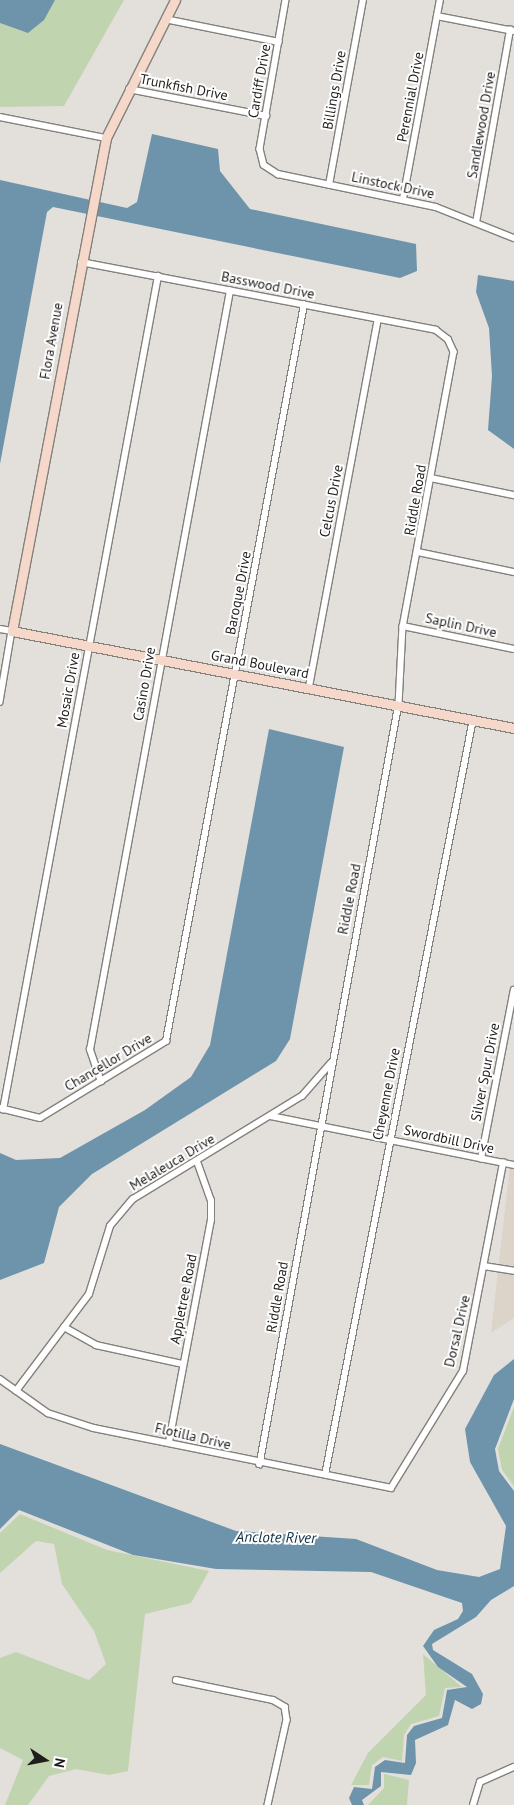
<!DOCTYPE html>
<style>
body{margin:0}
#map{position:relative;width:514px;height:1805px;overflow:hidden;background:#e3dfdb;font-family:"PT Sans",sans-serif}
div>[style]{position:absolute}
.built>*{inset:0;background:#dcd3c9}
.green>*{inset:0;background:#c1d4b0}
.water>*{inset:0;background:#6e94ab}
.roads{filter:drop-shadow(1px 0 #84807c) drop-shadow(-1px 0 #84807c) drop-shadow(0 1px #84807c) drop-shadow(0 -1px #84807c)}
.street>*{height:5.5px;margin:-2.75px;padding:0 2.75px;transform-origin:2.75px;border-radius:2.75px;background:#fff}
.secondary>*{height:9px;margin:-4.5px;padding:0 4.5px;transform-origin:4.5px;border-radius:4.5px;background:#f5d8ca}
span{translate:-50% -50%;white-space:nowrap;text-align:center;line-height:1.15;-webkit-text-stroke:4px #fff;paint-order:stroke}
.street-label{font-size:14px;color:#201e1d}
.water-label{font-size:15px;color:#0e3042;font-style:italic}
.north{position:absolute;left:20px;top:1735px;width:50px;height:50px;-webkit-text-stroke:4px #fff;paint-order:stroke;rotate:101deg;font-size:14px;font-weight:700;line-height:20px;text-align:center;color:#201e1d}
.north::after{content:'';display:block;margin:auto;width:18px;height:22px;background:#201e1d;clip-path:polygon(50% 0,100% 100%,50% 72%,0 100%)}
</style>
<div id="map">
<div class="built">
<div style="clip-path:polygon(510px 1165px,514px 1166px,514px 1318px,491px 1333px)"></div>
</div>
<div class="green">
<div style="clip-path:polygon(0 0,124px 0,64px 106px,0 107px)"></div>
<div style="clip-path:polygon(514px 1407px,514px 1486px,502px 1470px,498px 1449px)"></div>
<div style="clip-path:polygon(20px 1514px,107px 1550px,209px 1571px,191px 1603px,145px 1614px,128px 1771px,109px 1775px,76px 1769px,49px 1776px,28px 1805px,5px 1805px,23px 1760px,0 1748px,0 1658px,16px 1652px,89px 1680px,106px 1664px,94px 1631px,62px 1584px,54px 1544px,36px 1541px,0 1573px,0 1533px)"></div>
<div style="clip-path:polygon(423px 1654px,462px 1687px,445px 1688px,439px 1716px,411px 1724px,404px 1735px,402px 1761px,383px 1757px,372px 1765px,369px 1785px,351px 1785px,368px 1753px,426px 1695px)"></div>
<div style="clip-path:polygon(384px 1774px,409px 1780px,407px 1805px,368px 1805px,384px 1788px)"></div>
</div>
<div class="water">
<div style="clip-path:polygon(0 0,55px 0,44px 20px,28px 33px,0 23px)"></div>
<div style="clip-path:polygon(152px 134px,218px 149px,220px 171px,250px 209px,416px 244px,417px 271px,400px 278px,53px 207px,47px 212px,0 464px,0 180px,127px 208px,137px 202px)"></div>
<div style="clip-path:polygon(478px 275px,514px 281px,514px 449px,488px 430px,492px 376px,489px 328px,476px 292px)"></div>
<div style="clip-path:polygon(269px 729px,344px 747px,290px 1039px,276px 1061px,92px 1174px,59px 1207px,44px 1263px,0 1280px,0 1153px,16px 1160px,60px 1158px,145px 1110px,191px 1077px,210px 1045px)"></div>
<div style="clip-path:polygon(514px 1359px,514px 1399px,495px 1449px,499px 1471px,514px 1491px,514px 1586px,491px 1600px,476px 1617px,432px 1644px,433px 1650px,472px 1674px,483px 1694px,481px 1704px,472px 1709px,455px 1700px,448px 1725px,415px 1740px,416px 1763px,411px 1775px,381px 1772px,381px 1786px,362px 1800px,364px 1805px,352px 1805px,349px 1798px,354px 1787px,372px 1789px,375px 1767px,385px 1760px,405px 1763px,407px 1735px,414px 1726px,442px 1718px,447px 1690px,467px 1687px,438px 1667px,423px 1646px,434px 1630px,458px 1619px,463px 1611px,462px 1603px,371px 1572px,216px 1569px,133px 1555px,19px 1510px,0 1529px,0 1444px,236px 1531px,356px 1539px,437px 1570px,479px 1577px,500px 1569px,506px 1526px,470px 1462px,465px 1429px,494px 1375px)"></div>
</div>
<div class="roads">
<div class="street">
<div style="left:286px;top:0;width:151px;rotate:99.9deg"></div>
<div style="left:260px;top:149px;width:16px;rotate:76deg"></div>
<div style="left:264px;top:165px;width:17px;rotate:33deg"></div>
<div style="left:278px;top:174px;width:161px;rotate:11.8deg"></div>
<div style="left:436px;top:207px;width:84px;rotate:21.7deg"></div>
<div style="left:437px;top:16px;width:78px;rotate:11deg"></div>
<div style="left:165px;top:19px;width:116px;rotate:11.4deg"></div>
<div style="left:129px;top:89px;width:140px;rotate:11.1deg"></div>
<div style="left:0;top:117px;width:108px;rotate:11.2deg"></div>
<div style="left:329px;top:185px;width:188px;rotate:-79.6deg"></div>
<div style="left:403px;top:199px;width:202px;rotate:-79.5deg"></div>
<div style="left:476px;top:223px;width:196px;rotate:-80deg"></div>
<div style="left:81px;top:262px;width:361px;rotate:10.8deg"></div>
<div style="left:436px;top:330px;width:15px;rotate:37deg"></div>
<div style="left:448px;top:339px;width:14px;rotate:65deg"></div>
<div style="left:454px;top:352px;width:279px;rotate:100.5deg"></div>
<div style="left:403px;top:626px;width:78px;rotate:92.9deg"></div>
<div style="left:399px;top:704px;width:773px;rotate:100.36deg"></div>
<div style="left:431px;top:478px;width:85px;rotate:11.6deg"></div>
<div style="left:418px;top:552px;width:98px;rotate:11.8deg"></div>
<div style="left:403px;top:626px;width:113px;rotate:11.7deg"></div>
<div style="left:0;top:629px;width:12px;rotate:9deg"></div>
<div style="left:12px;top:631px;width:72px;rotate:99.6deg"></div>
<div style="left:309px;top:687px;width:373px;rotate:-79.4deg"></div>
<div style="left:101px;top:1082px;width:34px;rotate:-109deg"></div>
<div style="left:90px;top:1050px;width:772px;rotate:-79.55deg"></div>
<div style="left:0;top:1108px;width:41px;rotate:14deg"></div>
<div style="left:40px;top:1118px;width:148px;rotate:-31.4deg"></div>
<div style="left:166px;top:1041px;width:749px;rotate:-79.38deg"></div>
<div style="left:3px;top:1110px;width:848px;rotate:-79.47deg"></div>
<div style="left:271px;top:1116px;width:248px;rotate:11.4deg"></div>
<div style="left:481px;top:1159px;width:172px;rotate:-79deg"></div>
<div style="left:484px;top:1266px;width:30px;rotate:9deg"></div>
<div style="left:64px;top:1327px;width:37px;rotate:29deg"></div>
<div style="left:96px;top:1345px;width:89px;rotate:12.3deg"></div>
<div style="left:0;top:1379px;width:59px;rotate:35.3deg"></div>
<div style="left:48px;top:1413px;width:48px;rotate:18.1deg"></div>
<div style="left:94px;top:1428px;width:303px;rotate:11.4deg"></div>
<div style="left:391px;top:1488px;width:137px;rotate:-58.4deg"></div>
<div style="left:463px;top:1371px;width:212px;rotate:-79.1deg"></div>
<div style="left:16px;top:1391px;width:121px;rotate:-53deg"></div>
<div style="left:89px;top:1294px;width:71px;rotate:-72.8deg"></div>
<div style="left:110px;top:1226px;width:35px;rotate:-50deg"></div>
<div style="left:133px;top:1199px;width:198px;rotate:-31.4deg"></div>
<div style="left:302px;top:1096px;width:43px;rotate:-48.8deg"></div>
<div style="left:169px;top:1442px;width:226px;rotate:-79.3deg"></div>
<div style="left:211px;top:1220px;width:19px;rotate:-90deg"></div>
<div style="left:211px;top:1201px;width:41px;rotate:-109.7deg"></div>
<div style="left:325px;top:1475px;width:770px;rotate:-78.92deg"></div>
<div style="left:176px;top:1680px;width:99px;rotate:11.7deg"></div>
<div style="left:273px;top:1700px;width:14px;rotate:30deg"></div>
<div style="left:285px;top:1707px;width:13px;rotate:81deg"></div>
<div style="left:287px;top:1720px;width:87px;rotate:102.6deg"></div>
<div style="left:473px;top:1805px;width:24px;rotate:-73deg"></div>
<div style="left:480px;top:1782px;width:37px;rotate:-24deg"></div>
</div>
<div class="secondary">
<div style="left:175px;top:0;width:154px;rotate:116.6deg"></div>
<div style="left:106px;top:138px;width:502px;rotate:100.79deg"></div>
<div style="left:12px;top:631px;width:511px;rotate:10.94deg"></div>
</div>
</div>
<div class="street-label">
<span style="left:259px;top:81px;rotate:-80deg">Cardiff Drive</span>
<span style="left:184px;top:87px;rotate:11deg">Trunkfish Drive</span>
<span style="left:334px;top:90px;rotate:-80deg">Billings Drive</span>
<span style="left:410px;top:97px;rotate:-79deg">Perennial Drive</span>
<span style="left:481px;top:125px;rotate:-80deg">Sandlewood Drive</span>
<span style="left:393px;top:185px;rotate:12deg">Linstock Drive</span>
<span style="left:268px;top:285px;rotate:11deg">Basswood Drive</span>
<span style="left:51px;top:341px;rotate:-80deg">Flora Avenue</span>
<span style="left:415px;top:500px;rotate:-80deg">Riddle Road</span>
<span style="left:331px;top:501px;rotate:-79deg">Celcus Drive</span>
<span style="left:238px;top:593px;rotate:-79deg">Baroque Drive</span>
<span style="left:461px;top:625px;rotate:12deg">Saplin Drive</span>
<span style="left:260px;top:664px;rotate:11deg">Grand Boulevard</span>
<span style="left:144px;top:684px;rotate:-80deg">Casino Drive</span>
<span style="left:68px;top:690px;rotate:-80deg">Mosaic Drive</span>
<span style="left:349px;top:899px;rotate:-79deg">Riddle Road</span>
<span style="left:108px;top:1062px;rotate:-31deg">Chancellor Drive</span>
<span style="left:485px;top:1072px;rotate:-79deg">Silver Spur Drive</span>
<span style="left:386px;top:1094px;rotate:-79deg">Cheyenne Drive</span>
<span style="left:449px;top:1139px;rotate:12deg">Swordbill Drive</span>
<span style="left:172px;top:1162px;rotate:-31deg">Melaleuca Drive</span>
<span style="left:277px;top:1297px;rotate:-80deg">Riddle Road</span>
<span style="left:183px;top:1299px;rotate:-79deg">Appletree Road</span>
<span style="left:457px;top:1331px;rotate:-77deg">Dorsal Drive</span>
<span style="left:193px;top:1436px;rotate:13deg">Flotilla Drive</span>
</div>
<div class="water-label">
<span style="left:276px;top:1537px;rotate:1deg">Anclote River</span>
</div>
<div class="north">N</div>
</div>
